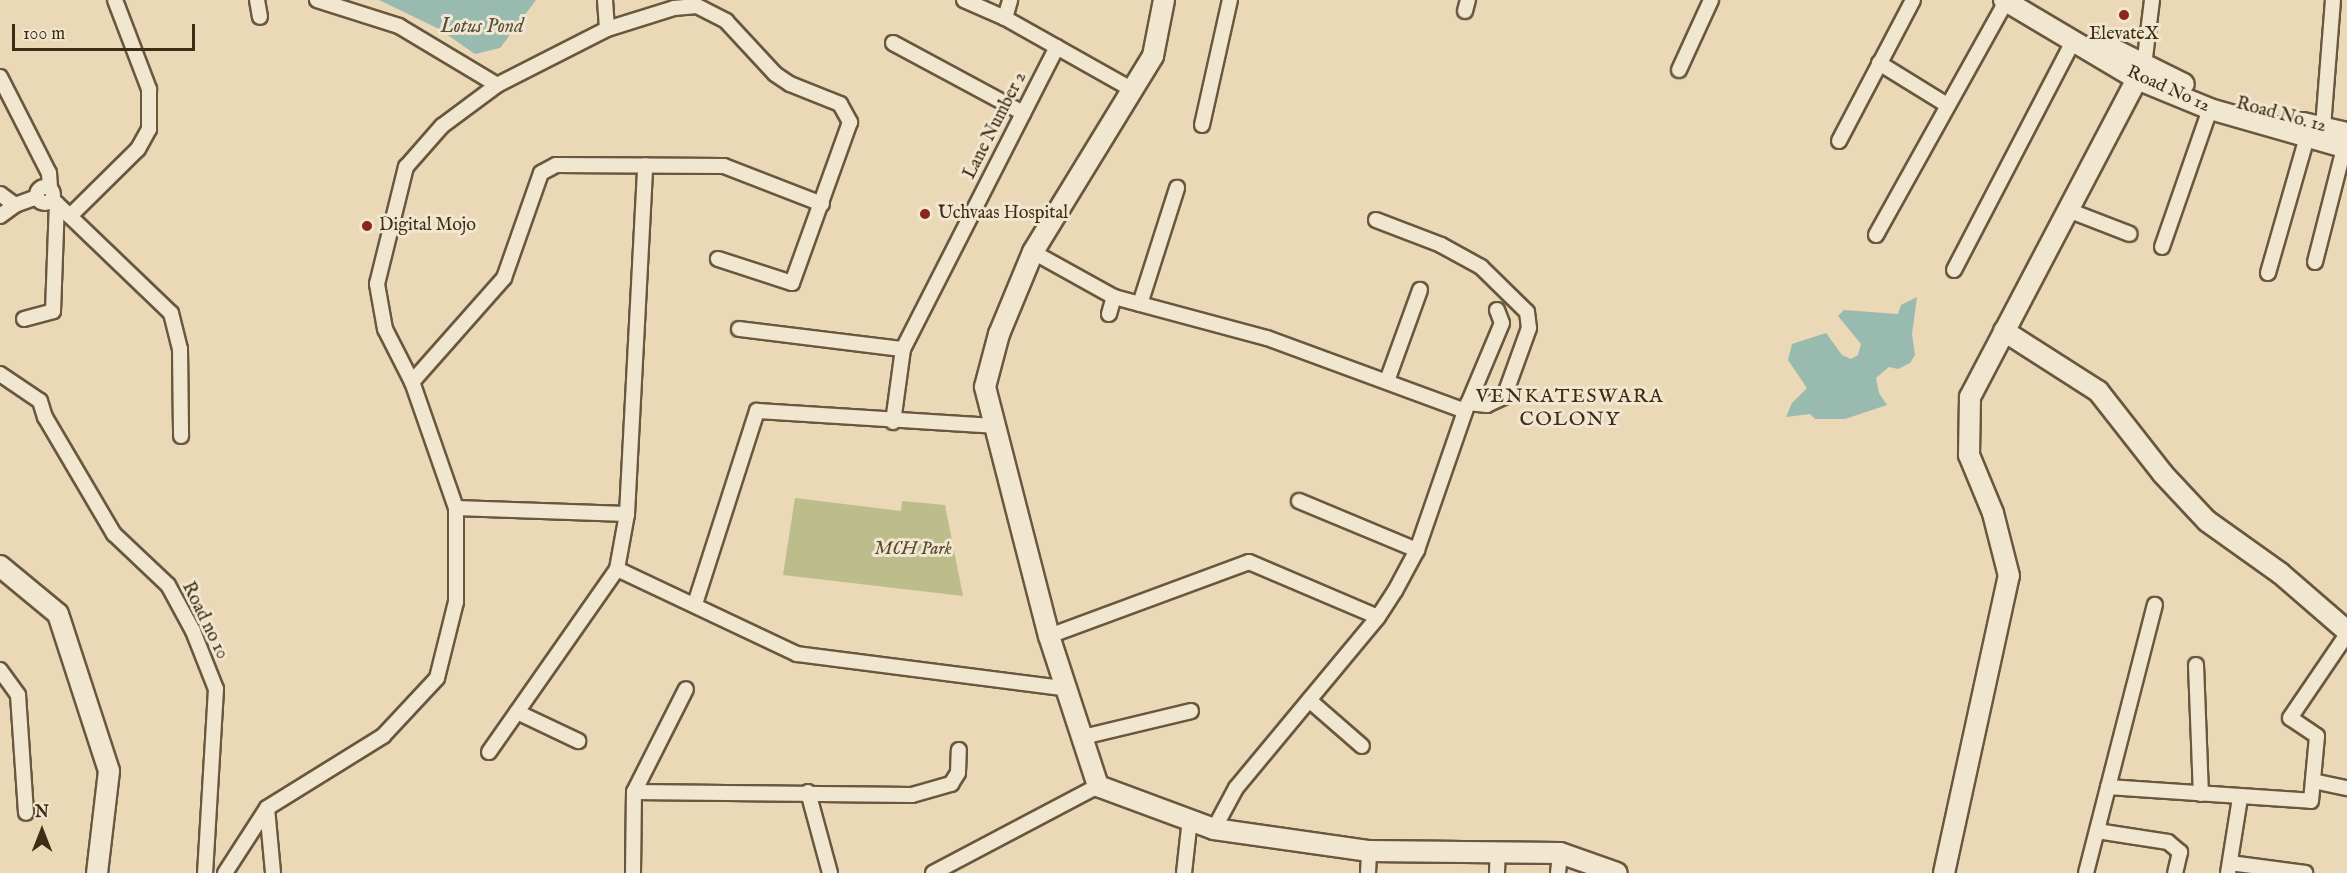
<!DOCTYPE html>
<style>
body{margin:0}
#map{position:relative;width:2347px;height:873px;overflow:hidden;background:#ead8b7;font-family:"IM FELL English",serif}
div>[style]{position:absolute}
.green>*{inset:0;background:#bcbd8b}
.water>*{inset:0;background:#98baaf}
.roads{filter:drop-shadow(2px 0 #69573e) drop-shadow(-2px 0 #69573e) drop-shadow(0 2px #69573e) drop-shadow(0 -2px #69573e)}
.street>*{height:14px;margin:-7px;padding:0 7px;transform-origin:7px;border-radius:7px;background:#f1e6d0}
.street>.ring{margin:-7px;padding:0;box-sizing:content-box;background:none;border:14px solid #f1e6d0;border-radius:50%}
.secondary>*{height:20px;margin:-10px;padding:0 10px;transform-origin:10px;border-radius:10px;background:#f1e6d0}
.dots>*{width:16px;height:16px;translate:-50% -50%;box-sizing:border-box;border:3px solid #f1e6d0;border-radius:50%}
span{translate:-50% -50%;white-space:nowrap;text-align:center;line-height:1.15;-webkit-text-stroke:6px #f1e6d0;paint-order:stroke}
.poi-label{font-size:18px;color:#3e2c15}
.left{translate:0 -50%;text-align:left}
.street-label{font-size:18px;color:#3e2c15}
.park-label{font-size:18px;color:#57492d;font-style:italic}
.water-label{font-size:20px;color:#54503c;font-style:italic}
.neighbourhood-label{font-size:20px;color:#3e2c15;letter-spacing:1.5px}
.north{position:absolute;left:12px;top:801px;width:60px;height:60px;-webkit-text-stroke:4px #f1e6d0;paint-order:stroke;rotate:0deg;font-size:16px;font-weight:700;line-height:24px;text-align:center;color:#3e2c15}
.north::after{content:'';display:block;margin:auto;width:21px;height:27px;background:#3e2c15;clip-path:polygon(50% 0,100% 100%,50% 72%,0 100%)}
.scale{position:absolute;left:12px;top:24px;width:183px;height:27px;box-sizing:border-box;border:3px solid #3e2c15;border-top:0;padding-left:8px;font-size:18px;line-height:21px;white-space:nowrap;color:#3e2c15;-webkit-text-stroke:4px #f1e6d0;paint-order:stroke}
</style>
<div id="map">
<div class="green">
<div style="clip-path:polygon(795px 498px,901px 511px,902px 501px,945px 505px,963px 596px,783px 575px)"></div>
</div>
<div class="water">
<div style="clip-path:polygon(379px 0,536px 0,500px 48px,475px 54px,439px 29px)"></div>
<div style="clip-path:polygon(1917px 297px,1912px 334px,1915px 355px,1910px 363px,1898px 369px,1889px 367px,1876px 378px,1879px 393px,1887px 405px,1845px 419px,1815px 419px,1810px 414px,1786px 417px,1792px 403px,1807px 388px,1788px 360px,1792px 344px,1826px 333px,1842px 355px,1851px 359px,1858px 355px,1861px 344px,1838px 316px,1844px 310px,1898px 314px,1901px 305px)"></div>
</div>
<div class="roads">
<div class="street">
<div style="left:257px;top:0;width:17px;rotate:80deg"></div>
<div style="left:317px;top:0;width:86px;rotate:17.6deg"></div>
<div style="left:399px;top:26px;width:114px;rotate:31deg"></div>
<div style="left:605px;top:0;width:29px;rotate:86deg"></div>
<div style="left:964px;top:0;width:45px;rotate:23.7deg"></div>
<div style="left:1005px;top:18px;width:147px;rotate:29.4deg"></div>
<div style="left:1465px;top:11px;width:11px;rotate:-75deg"></div>
<div style="left:1005px;top:18px;width:19px;rotate:-74deg"></div>
<div style="left:893px;top:43px;width:148px;rotate:28.3deg"></div>
<div style="left:1879px;top:63px;width:80px;rotate:31.7deg"></div>
<div style="left:2144px;top:66px;width:66px;rotate:-83.1deg"></div>
<div style="left:1679px;top:70px;width:77px;rotate:-65.4deg"></div>
<div style="left:0;top:77px;width:108px;rotate:63deg"></div>
<div style="left:49px;top:173px;width:15px;rotate:86deg"></div>
<div style="left:1202px;top:125px;width:128px;rotate:-77.4deg"></div>
<div style="left:2323px;top:127px;width:127px;rotate:-85.5deg"></div>
<div style="left:1839px;top:141px;width:159px;rotate:-62.3deg"></div>
<div class="ring" style="left:37px;top:187px;width:2px;height:2px"></div>
<div style="left:0;top:194px;width:19px;rotate:36deg"></div>
<div style="left:15px;top:205px;width:23px;rotate:-20deg"></div>
<div style="left:52px;top:199px;width:165px;rotate:43.8deg"></div>
<div style="left:171px;top:313px;width:37px;rotate:76deg"></div>
<div style="left:180px;top:349px;width:87px;rotate:89.3deg"></div>
<div style="left:2068px;top:210px;width:66px;rotate:21.2deg"></div>
<div style="left:0;top:216px;width:19px;rotate:-36deg"></div>
<div style="left:70px;top:216px;width:95px;rotate:-44.6deg"></div>
<div style="left:138px;top:149px;width:23px;rotate:-61deg"></div>
<div style="left:149px;top:129px;width:40px;rotate:-90deg"></div>
<div style="left:149px;top:89px;width:95px;rotate:-110.9deg"></div>
<div style="left:1376px;top:220px;width:70px;rotate:21deg"></div>
<div style="left:1441px;top:245px;width:46px;rotate:28.8deg"></div>
<div style="left:1481px;top:267px;width:64px;rotate:44.4deg"></div>
<div style="left:1527px;top:312px;width:16px;rotate:83deg"></div>
<div style="left:1529px;top:328px;width:73px;rotate:109.9deg"></div>
<div style="left:1504px;top:397px;width:19px;rotate:155deg"></div>
<div style="left:1487px;top:405px;width:19px;rotate:-174deg"></div>
<div style="left:1876px;top:235px;width:268px;rotate:-60.9deg"></div>
<div style="left:2162px;top:247px;width:146px;rotate:-70.8deg"></div>
<div style="left:1033px;top:252px;width:93px;rotate:29.1deg"></div>
<div style="left:1114px;top:297px;width:158px;rotate:15deg"></div>
<div style="left:1267px;top:338px;width:211px;rotate:20.2deg"></div>
<div style="left:2315px;top:262px;width:118px;rotate:-75.7deg"></div>
<div style="left:1954px;top:270px;width:258px;rotate:-62.5deg"></div>
<div style="left:2268px;top:273px;width:141px;rotate:-74deg"></div>
<div style="left:1140px;top:304px;width:122px;rotate:-72.3deg"></div>
<div style="left:1109px;top:314px;width:18px;rotate:-74deg"></div>
<div style="left:24px;top:319px;width:30px;rotate:-15deg"></div>
<div style="left:53px;top:311px;width:107px;rotate:-87.9deg"></div>
<div style="left:739px;top:329px;width:165px;rotate:7deg"></div>
<div style="left:0;top:374px;width:48px;rotate:34deg"></div>
<div style="left:40px;top:401px;width:17px;rotate:73deg"></div>
<div style="left:45px;top:417px;width:136px;rotate:59.5deg"></div>
<div style="left:114px;top:534px;width:74px;rotate:43.4deg"></div>
<div style="left:168px;top:585px;width:52px;rotate:61.5deg"></div>
<div style="left:193px;top:631px;width:62px;rotate:68.4deg"></div>
<div style="left:216px;top:689px;width:184px;rotate:93.4deg"></div>
<div style="left:1387px;top:381px;width:97px;rotate:-70.1deg"></div>
<div style="left:412px;top:382px;width:139px;rotate:-48.5deg"></div>
<div style="left:504px;top:278px;width:111px;rotate:-70.6deg"></div>
<div style="left:541px;top:173px;width:17px;rotate:-28deg"></div>
<div style="left:556px;top:165px;width:168px;rotate:0.3deg"></div>
<div style="left:724px;top:166px;width:105px;rotate:21.2deg"></div>
<div style="left:893px;top:422px;width:74px;rotate:-82.2deg"></div>
<div style="left:903px;top:349px;width:339px;rotate:-63deg"></div>
<div style="left:1299px;top:501px;width:128px;rotate:22.6deg"></div>
<div style="left:456px;top:508px;width:171px;rotate:2deg"></div>
<div style="left:617px;top:569px;width:199px;rotate:25.3deg"></div>
<div style="left:797px;top:654px;width:274px;rotate:7.3deg"></div>
<div style="left:695px;top:604px;width:203px;rotate:-72.2deg"></div>
<div style="left:757px;top:411px;width:238px;rotate:3.6deg"></div>
<div style="left:1049px;top:636px;width:213px;rotate:-20.3deg"></div>
<div style="left:1249px;top:562px;width:140px;rotate:23.1deg"></div>
<div style="left:2196px;top:665px;width:129px;rotate:87.8deg"></div>
<div style="left:0;top:670px;width:31px;rotate:54deg"></div>
<div style="left:18px;top:695px;width:118px;rotate:86.1deg"></div>
<div style="left:1309px;top:700px;width:70px;rotate:41deg"></div>
<div style="left:517px;top:712px;width:68px;rotate:25.4deg"></div>
<div style="left:1083px;top:737px;width:111px;rotate:-13.5deg"></div>
<div style="left:489px;top:752px;width:223px;rotate:-55deg"></div>
<div style="left:617px;top:569px;width:56px;rotate:-79.7deg"></div>
<div style="left:627px;top:514px;width:349px;rotate:-87deg"></div>
<div style="left:2313px;top:781px;width:35px;rotate:12deg"></div>
<div style="left:2108px;top:787px;width:203px;rotate:3.9deg"></div>
<div style="left:2311px;top:801px;width:65px;rotate:-84.7deg"></div>
<div style="left:2317px;top:736px;width:32px;rotate:-146deg"></div>
<div style="left:2290px;top:718px;width:102px;rotate:-55.8deg"></div>
<div style="left:634px;top:792px;width:278px;rotate:0.6deg"></div>
<div style="left:912px;top:795px;width:41px;rotate:-15.8deg"></div>
<div style="left:951px;top:784px;width:13px;rotate:-58deg"></div>
<div style="left:958px;top:773px;width:23px;rotate:-88deg"></div>
<div style="left:808px;top:792px;width:84px;rotate:74.8deg"></div>
<div style="left:267px;top:808px;width:65px;rotate:84.7deg"></div>
<div style="left:1214px;top:829px;width:47px;rotate:-61.8deg"></div>
<div style="left:1236px;top:788px;width:222px;rotate:-50.3deg"></div>
<div style="left:1378px;top:617px;width:31px;rotate:-57deg"></div>
<div style="left:1395px;top:591px;width:47px;rotate:-61.8deg"></div>
<div style="left:1417px;top:550px;width:147px;rotate:-70.9deg"></div>
<div style="left:1465px;top:411px;width:95px;rotate:-67.2deg"></div>
<div style="left:1502px;top:323px;width:14px;rotate:-111deg"></div>
<div style="left:2097px;top:831px;width:72px;rotate:8.8deg"></div>
<div style="left:2168px;top:842px;width:16px;rotate:40deg"></div>
<div style="left:2180px;top:852px;width:22px;rotate:103deg"></div>
<div style="left:2230px;top:863px;width:76px;rotate:7.6deg"></div>
<div style="left:225px;top:873px;width:77px;rotate:-57.1deg"></div>
<div style="left:267px;top:808px;width:137px;rotate:-31.8deg"></div>
<div style="left:383px;top:736px;width:79px;rotate:-47deg"></div>
<div style="left:437px;top:678px;width:78px;rotate:-76deg"></div>
<div style="left:456px;top:602px;width:94px;rotate:-90deg"></div>
<div style="left:456px;top:508px;width:133px;rotate:-109.2deg"></div>
<div style="left:412px;top:382px;width:59px;rotate:-117deg"></div>
<div style="left:385px;top:329px;width:46px;rotate:-100.1deg"></div>
<div style="left:377px;top:284px;width:121px;rotate:-76.1deg"></div>
<div style="left:406px;top:167px;width:55px;rotate:-48.7deg"></div>
<div style="left:442px;top:126px;width:69px;rotate:-36.7deg"></div>
<div style="left:497px;top:85px;width:123px;rotate:-27deg"></div>
<div style="left:607px;top:29px;width:70px;rotate:-17.4deg"></div>
<div style="left:674px;top:8px;width:23px;rotate:-5deg"></div>
<div style="left:697px;top:6px;width:33px;rotate:27deg"></div>
<div style="left:726px;top:21px;width:72px;rotate:47.2deg"></div>
<div style="left:775px;top:74px;width:18px;rotate:34deg"></div>
<div style="left:790px;top:84px;width:54px;rotate:21.8deg"></div>
<div style="left:840px;top:104px;width:21px;rotate:61deg"></div>
<div style="left:850px;top:122px;width:171px;rotate:109.8deg"></div>
<div style="left:792px;top:283px;width:78px;rotate:-162deg"></div>
<div style="left:633px;top:873px;width:81px;rotate:-89.3deg"></div>
<div style="left:634px;top:792px;width:115px;rotate:-63.2deg"></div>
<div style="left:933px;top:873px;width:187px;rotate:-27.8deg"></div>
<div style="left:1184px;top:873px;width:54px;rotate:-83.7deg"></div>
<div style="left:1368px;top:873px;width:22px;rotate:-87deg"></div>
<div style="left:1497px;top:873px;width:23px;rotate:-88deg"></div>
<div style="left:1558px;top:873px;width:20px;rotate:-84deg"></div>
<div style="left:2086px;top:873px;width:277px;rotate:-75.6deg"></div>
<div style="left:2228px;top:873px;width:76px;rotate:-80.9deg"></div>
</div>
<div class="secondary">
<div style="left:1164px;top:0;width:57px;rotate:101.1deg"></div>
<div style="left:1153px;top:56px;width:230px;rotate:121.5deg"></div>
<div style="left:1033px;top:252px;width:89px;rotate:112.5deg"></div>
<div style="left:999px;top:334px;width:55px;rotate:104.8deg"></div>
<div style="left:985px;top:387px;width:257px;rotate:75.6deg"></div>
<div style="left:1049px;top:636px;width:158px;rotate:71.9deg"></div>
<div style="left:1098px;top:786px;width:124px;rotate:20.3deg"></div>
<div style="left:1214px;top:829px;width:157px;rotate:8.1deg"></div>
<div style="left:1369px;top:851px;width:191px;rotate:0.6deg"></div>
<div style="left:1560px;top:853px;width:60px;rotate:19.3deg"></div>
<div style="left:2004px;top:0;width:155px;rotate:30.7deg"></div>
<div style="left:2137px;top:79px;width:79px;rotate:22.3deg"></div>
<div style="left:2210px;top:109px;width:142px;rotate:15.9deg"></div>
<div style="left:2103px;top:44px;width:90px;rotate:26.3deg"></div>
<div style="left:2303px;top:123px;width:45px;rotate:12.8deg"></div>
<div style="left:2004px;top:331px;width:112px;rotate:32.6deg"></div>
<div style="left:2098px;top:391px;width:105px;rotate:51.9deg"></div>
<div style="left:2163px;top:474px;width:64px;rotate:46.9deg"></div>
<div style="left:2207px;top:521px;width:90px;rotate:35.5deg"></div>
<div style="left:2280px;top:573px;width:89px;rotate:40.9deg"></div>
<div style="left:0;top:566px;width:75px;rotate:39.6deg"></div>
<div style="left:58px;top:614px;width:165px;rotate:72deg"></div>
<div style="left:109px;top:771px;width:103px;rotate:96.7deg"></div>
<div style="left:1944px;top:873px;width:304px;rotate:-77.7deg"></div>
<div style="left:2009px;top:576px;width:65px;rotate:-104.3deg"></div>
<div style="left:1993px;top:513px;width:63px;rotate:-112.5deg"></div>
<div style="left:1969px;top:455px;width:58px;rotate:-89deg"></div>
<div style="left:1970px;top:397px;width:359px;rotate:-62.3deg"></div>
</div>
</div>
<div class="dots">
<div style="left:2124px;top:15px;background:#8f2418"></div>
<div style="left:925px;top:214px;background:#8f2418"></div>
<div style="left:367px;top:226px;background:#8f2418"></div>
</div>
<div class="poi-label">
<span style="left:2124px;top:35px">ElevateX</span>
<span class="left" style="left:938px;top:214px">Uchvaas Hospital</span>
<span class="left" style="left:379px;top:226px">Digital Mojo</span>
</div>
<div class="street-label">
<span style="left:2168px;top:90px;rotate:24deg">Road No 12</span>
<span style="left:2281px;top:116px;rotate:15deg">Road No. 12</span>
<span style="left:996px;top:126px;rotate:-63deg">Lane Number 2</span>
<span style="left:204px;top:621px;rotate:64deg">Road no 10</span>
</div>
<div class="park-label">
<span style="left:913px;top:550px">MCH Park</span>
</div>
<div class="water-label">
<span style="left:482px;top:26px">Lotus Pond</span>
</div>
<div class="neighbourhood-label">
<span style="left:1570px;top:408px">VENKATESWARA<br>COLONY</span>
</div>
<div class="north">N</div>
<div class="scale">100 m</div>
</div>
